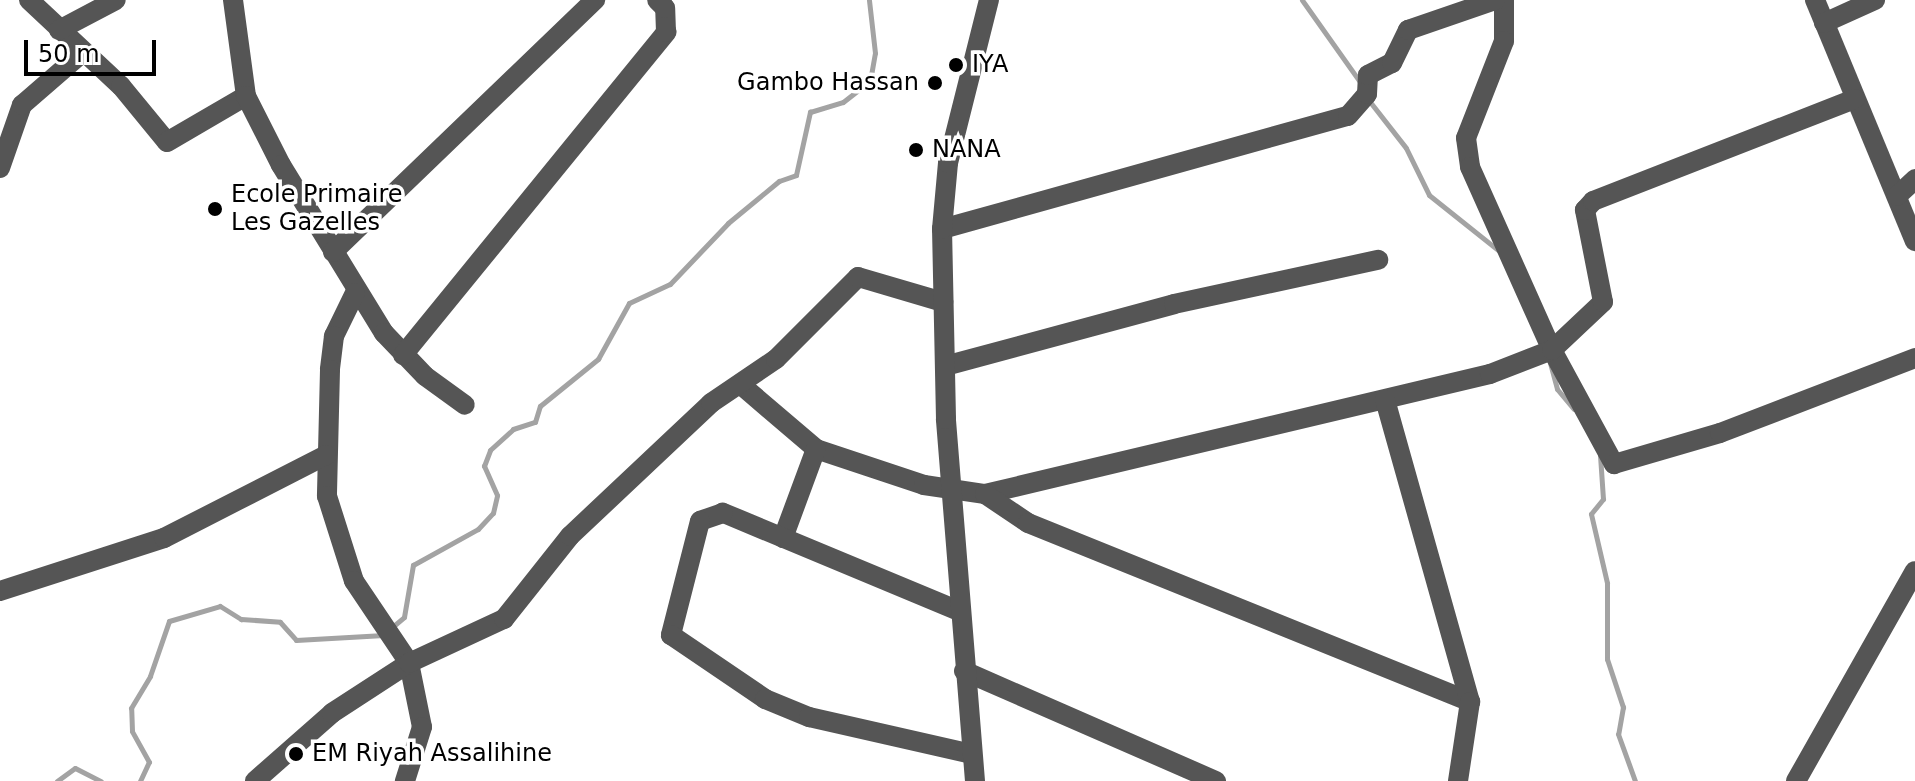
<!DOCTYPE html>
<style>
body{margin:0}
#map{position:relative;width:1915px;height:781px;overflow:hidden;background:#fff;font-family:"DejaVu Sans",sans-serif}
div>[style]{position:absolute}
.stream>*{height:5px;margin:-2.5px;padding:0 2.5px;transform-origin:2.5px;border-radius:2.5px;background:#a3a3a3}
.minor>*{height:20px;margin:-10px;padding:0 10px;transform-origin:10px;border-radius:10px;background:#555}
.dots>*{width:22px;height:22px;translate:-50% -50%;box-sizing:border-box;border:4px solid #fff;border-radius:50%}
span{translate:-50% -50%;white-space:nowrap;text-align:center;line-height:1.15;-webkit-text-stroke:7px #fff;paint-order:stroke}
.poi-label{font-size:24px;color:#000}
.left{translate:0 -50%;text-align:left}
.right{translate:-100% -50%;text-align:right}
.scale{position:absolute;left:24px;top:40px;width:132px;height:36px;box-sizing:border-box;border:4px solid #000;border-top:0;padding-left:10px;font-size:24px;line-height:28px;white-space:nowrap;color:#000;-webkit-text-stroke:6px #fff;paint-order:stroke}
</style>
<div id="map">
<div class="stream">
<div style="left:1302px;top:0;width:100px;rotate:54.7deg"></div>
<div style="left:1367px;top:98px;width:63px;rotate:52deg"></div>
<div style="left:1406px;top:148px;width:52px;rotate:63.9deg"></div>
<div style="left:1429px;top:195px;width:88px;rotate:38.6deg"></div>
<div style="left:1549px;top:359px;width:31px;rotate:75deg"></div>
<div style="left:1557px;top:389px;width:26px;rotate:50deg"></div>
<div style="left:1600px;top:455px;width:44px;rotate:86.1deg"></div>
<div style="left:1603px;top:499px;width:19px;rotate:129deg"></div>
<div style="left:1591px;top:514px;width:71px;rotate:76.9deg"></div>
<div style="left:1607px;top:583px;width:76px;rotate:90deg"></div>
<div style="left:1607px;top:659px;width:51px;rotate:71.6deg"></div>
<div style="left:1623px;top:707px;width:27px;rotate:100deg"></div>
<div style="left:1618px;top:734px;width:50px;rotate:70.1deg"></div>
<div style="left:391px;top:628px;width:17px;rotate:-40deg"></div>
<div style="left:404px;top:617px;width:53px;rotate:-80.2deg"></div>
<div style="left:413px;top:565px;width:74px;rotate:-29deg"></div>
<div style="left:478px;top:529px;width:22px;rotate:-47deg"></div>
<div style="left:493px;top:513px;width:18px;rotate:-77deg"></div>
<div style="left:497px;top:495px;width:32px;rotate:-114deg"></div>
<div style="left:484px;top:466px;width:17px;rotate:-69deg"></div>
<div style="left:490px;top:450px;width:31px;rotate:-42deg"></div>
<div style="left:513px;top:429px;width:23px;rotate:-18deg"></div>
<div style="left:535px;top:422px;width:17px;rotate:-73deg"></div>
<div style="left:540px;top:406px;width:75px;rotate:-39deg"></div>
<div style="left:598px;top:359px;width:64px;rotate:-61deg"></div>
<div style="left:629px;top:303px;width:45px;rotate:-24.9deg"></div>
<div style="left:670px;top:284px;width:84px;rotate:-46.4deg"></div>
<div style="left:728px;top:223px;width:66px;rotate:-39.5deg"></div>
<div style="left:779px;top:181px;width:18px;rotate:-19deg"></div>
<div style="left:796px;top:175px;width:65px;rotate:-77.5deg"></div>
<div style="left:810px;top:112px;width:34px;rotate:-17deg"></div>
<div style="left:843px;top:102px;width:34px;rotate:-38deg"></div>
<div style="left:870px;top:81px;width:28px;rotate:-80deg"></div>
<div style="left:875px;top:53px;width:53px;rotate:-96.5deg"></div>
<div style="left:57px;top:781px;width:22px;rotate:-36deg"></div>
<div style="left:75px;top:768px;width:29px;rotate:27deg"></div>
<div style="left:140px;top:781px;width:21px;rotate:-65deg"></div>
<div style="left:149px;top:762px;width:35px;rotate:-119deg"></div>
<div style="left:132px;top:731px;width:23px;rotate:-92deg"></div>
<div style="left:131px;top:708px;width:37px;rotate:-59deg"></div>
<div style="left:150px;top:676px;width:58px;rotate:-70.9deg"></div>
<div style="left:169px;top:621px;width:53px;rotate:-16.4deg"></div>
<div style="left:220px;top:606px;width:25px;rotate:32deg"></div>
<div style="left:241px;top:619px;width:39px;rotate:4deg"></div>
<div style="left:280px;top:622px;width:24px;rotate:48deg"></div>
<div style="left:296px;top:640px;width:88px;rotate:-3.3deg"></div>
</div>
<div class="minor">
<div style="left:29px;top:0;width:126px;rotate:43.1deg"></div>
<div style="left:121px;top:86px;width:72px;rotate:50.6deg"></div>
<div style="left:167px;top:142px;width:91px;rotate:-30.2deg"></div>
<div style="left:233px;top:0;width:97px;rotate:82.3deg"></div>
<div style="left:246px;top:96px;width:77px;rotate:63.1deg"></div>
<div style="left:281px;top:165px;width:197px;rotate:58.5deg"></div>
<div style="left:384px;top:333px;width:59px;rotate:46.4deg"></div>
<div style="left:425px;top:376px;width:49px;rotate:35.9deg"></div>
<div style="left:1504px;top:0;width:41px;rotate:90deg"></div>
<div style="left:1504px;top:41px;width:104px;rotate:111.4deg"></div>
<div style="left:1466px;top:138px;width:29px;rotate:82deg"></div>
<div style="left:1470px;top:167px;width:201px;rotate:65.9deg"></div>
<div style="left:1552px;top:350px;width:130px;rotate:61.5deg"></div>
<div style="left:1614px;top:464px;width:110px;rotate:-16.3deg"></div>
<div style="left:1720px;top:433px;width:209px;rotate:-21deg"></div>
<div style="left:1815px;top:0;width:261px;rotate:67.5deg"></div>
<div style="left:1824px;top:23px;width:56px;rotate:-24.3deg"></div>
<div style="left:59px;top:30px;width:64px;rotate:-27.8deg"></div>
<div style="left:0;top:168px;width:67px;rotate:-70.8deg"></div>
<div style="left:22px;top:105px;width:79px;rotate:-40.9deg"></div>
<div style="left:1897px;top:196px;width:25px;rotate:-43deg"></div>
<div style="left:942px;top:229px;width:421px;rotate:-15.6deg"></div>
<div style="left:1348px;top:116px;width:29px;rotate:-49deg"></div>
<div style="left:1367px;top:94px;width:19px;rotate:-87deg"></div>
<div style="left:1368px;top:75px;width:27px;rotate:-27deg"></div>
<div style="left:1392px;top:63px;width:37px;rotate:-64deg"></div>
<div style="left:1408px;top:30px;width:92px;rotate:-19deg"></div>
<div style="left:333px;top:252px;width:364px;rotate:-43.9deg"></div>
<div style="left:355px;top:293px;width:48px;rotate:116deg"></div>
<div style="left:334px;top:336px;width:34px;rotate:97deg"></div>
<div style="left:330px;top:370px;width:126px;rotate:91.4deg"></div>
<div style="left:327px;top:496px;width:89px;rotate:72.4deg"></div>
<div style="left:354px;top:581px;width:99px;rotate:56.1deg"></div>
<div style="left:409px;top:663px;width:65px;rotate:78.5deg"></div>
<div style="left:422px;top:727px;width:57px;rotate:107.5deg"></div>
<div style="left:403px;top:355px;width:417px;rotate:-50.8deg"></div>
<div style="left:666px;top:32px;width:24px;rotate:-92deg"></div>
<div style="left:665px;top:8px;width:11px;rotate:-135deg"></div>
<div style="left:945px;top:366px;width:237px;rotate:-15.1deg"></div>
<div style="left:1174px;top:304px;width:209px;rotate:-12.2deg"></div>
<div style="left:740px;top:384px;width:100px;rotate:40.5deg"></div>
<div style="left:816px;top:449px;width:114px;rotate:18.4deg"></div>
<div style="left:924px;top:485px;width:62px;rotate:8.4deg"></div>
<div style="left:985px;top:494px;width:519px;rotate:-13.37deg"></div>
<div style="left:1490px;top:374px;width:66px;rotate:-21.2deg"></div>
<div style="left:1552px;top:350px;width:70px;rotate:-43.3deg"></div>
<div style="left:1603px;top:302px;width:94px;rotate:-101.1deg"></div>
<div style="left:1585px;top:210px;width:12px;rotate:-48deg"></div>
<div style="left:1593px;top:201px;width:281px;rotate:-21.3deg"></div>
<div style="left:985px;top:494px;width:52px;rotate:34deg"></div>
<div style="left:1028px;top:523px;width:477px;rotate:22deg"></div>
<div style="left:1470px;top:702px;width:314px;rotate:-105.7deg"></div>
<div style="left:783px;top:538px;width:95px;rotate:-69.7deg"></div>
<div style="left:0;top:591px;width:172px;rotate:-17.9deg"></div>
<div style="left:164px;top:538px;width:182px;rotate:-27.1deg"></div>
<div style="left:959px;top:611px;width:256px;rotate:-157.4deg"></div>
<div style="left:723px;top:513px;width:24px;rotate:161deg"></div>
<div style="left:700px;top:521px;width:118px;rotate:104.3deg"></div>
<div style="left:671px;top:635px;width:114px;rotate:34.2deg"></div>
<div style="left:765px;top:699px;width:48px;rotate:22.2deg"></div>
<div style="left:809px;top:717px;width:167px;rotate:12.8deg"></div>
<div style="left:964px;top:671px;width:275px;rotate:23.6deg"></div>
<div style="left:255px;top:781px;width:103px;rotate:-41.4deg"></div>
<div style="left:332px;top:713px;width:92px;rotate:-33deg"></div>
<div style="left:409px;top:663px;width:105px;rotate:-24.9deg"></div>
<div style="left:504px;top:619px;width:106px;rotate:-51.5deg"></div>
<div style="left:570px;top:536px;width:194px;rotate:-43.3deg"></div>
<div style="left:711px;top:403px;width:78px;rotate:-34.1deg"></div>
<div style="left:776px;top:359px;width:116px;rotate:-45deg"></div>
<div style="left:858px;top:277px;width:89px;rotate:16.4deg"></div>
<div style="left:975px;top:781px;width:363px;rotate:-94.6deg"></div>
<div style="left:946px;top:419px;width:190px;rotate:-91.2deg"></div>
<div style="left:942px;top:229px;width:66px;rotate:-84.8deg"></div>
<div style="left:948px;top:163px;width:168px;rotate:-75.9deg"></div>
<div style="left:1458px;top:781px;width:80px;rotate:-81.4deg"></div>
<div style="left:1796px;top:781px;width:241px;rotate:-60.5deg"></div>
</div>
<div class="dots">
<div style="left:956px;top:65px;background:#000"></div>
<div style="left:935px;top:83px;background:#000"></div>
<div style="left:916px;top:150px;background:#000"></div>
<div style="left:215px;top:209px;background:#000"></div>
<div style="left:296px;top:754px;background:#000"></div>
</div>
<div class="poi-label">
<span class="left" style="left:972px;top:65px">IYA</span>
<span class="right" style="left:919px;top:83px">Gambo Hassan</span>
<span class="left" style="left:932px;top:150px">NANA</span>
<span class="left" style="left:231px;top:209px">Ecole Primaire<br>Les Gazelles</span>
<span class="left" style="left:312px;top:754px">EM Riyah Assalihine</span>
</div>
<div class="scale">50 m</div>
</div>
